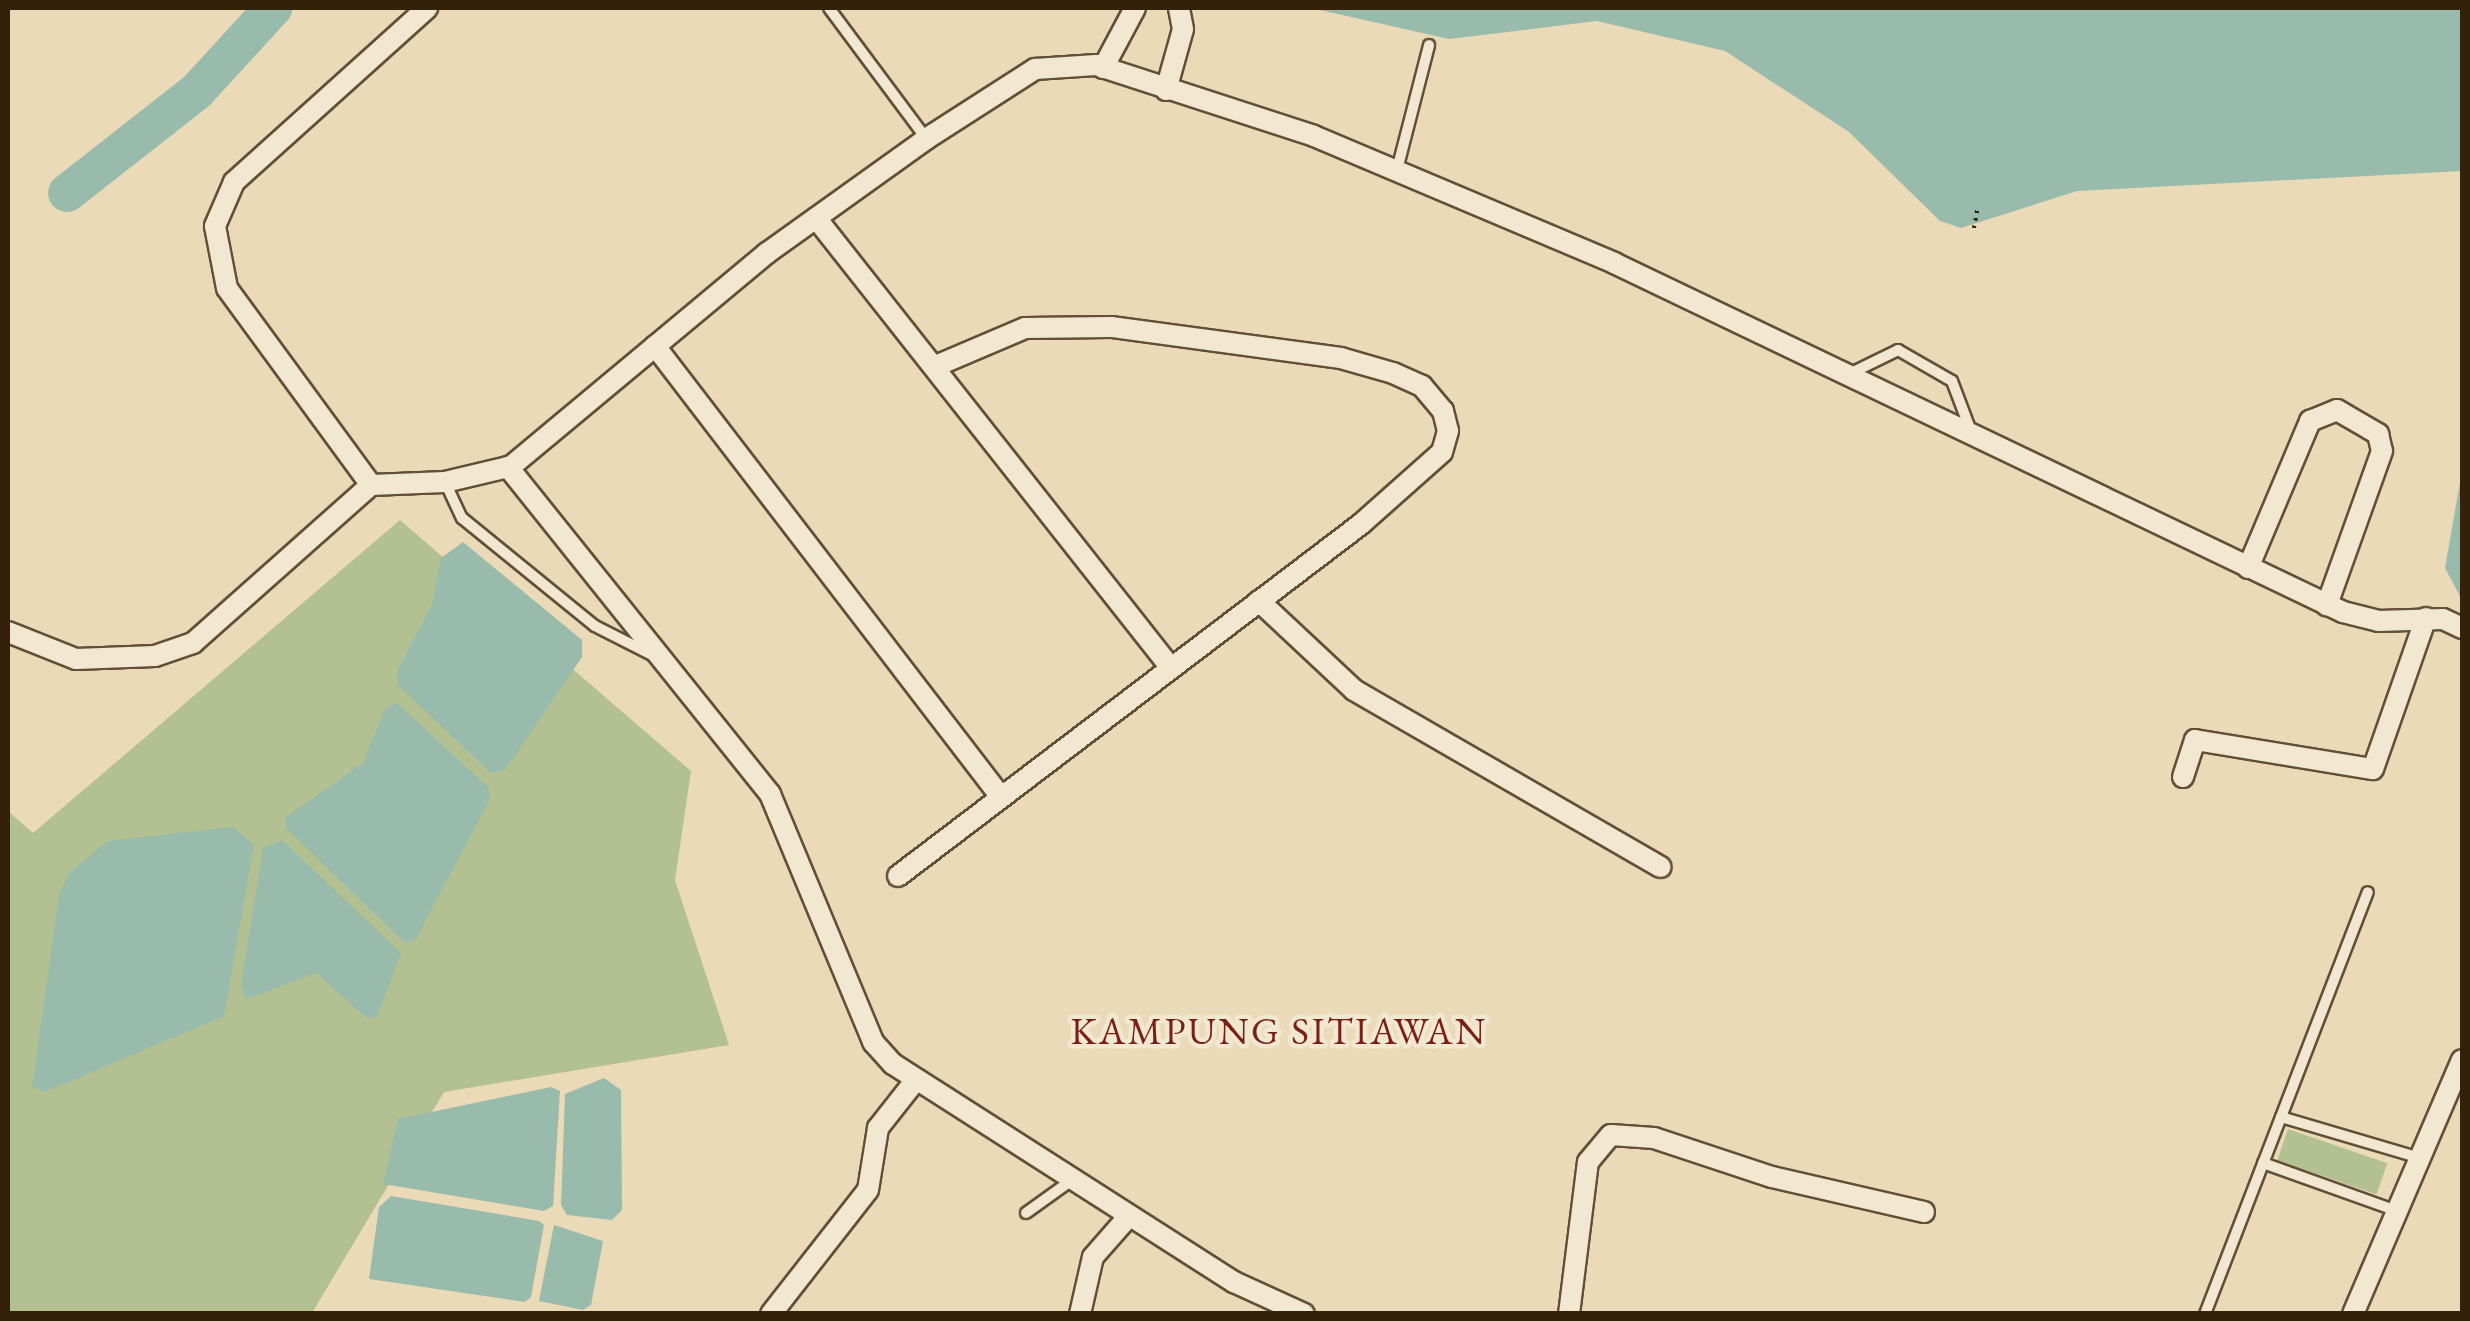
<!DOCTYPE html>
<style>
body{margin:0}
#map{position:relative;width:2470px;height:1321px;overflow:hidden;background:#ebdab8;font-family:"EB Garamond",serif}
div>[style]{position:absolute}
.green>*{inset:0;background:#b3c192;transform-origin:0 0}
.water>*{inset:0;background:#99bbab}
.river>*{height:38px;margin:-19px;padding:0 19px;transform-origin:19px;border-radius:19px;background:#99bbab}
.path>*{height:4px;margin-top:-2px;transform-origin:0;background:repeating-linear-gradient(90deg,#35210a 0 2.5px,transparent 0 7.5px)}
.roads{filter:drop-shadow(2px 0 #624f36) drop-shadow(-2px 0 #624f36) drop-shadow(0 2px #624f36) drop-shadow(0 -2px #624f36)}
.service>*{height:10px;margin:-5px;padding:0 5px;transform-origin:5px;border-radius:5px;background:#f2e7d1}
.minor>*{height:20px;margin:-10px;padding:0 10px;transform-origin:10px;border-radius:10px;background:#f2e7d1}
span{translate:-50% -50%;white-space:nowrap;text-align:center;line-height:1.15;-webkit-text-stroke:9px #f2e7d1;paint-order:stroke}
.neighbourhood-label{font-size:38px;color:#7a1f14;letter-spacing:2.5px}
.frame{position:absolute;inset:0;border:10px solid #35210a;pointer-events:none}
</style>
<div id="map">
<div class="green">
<div style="clip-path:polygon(400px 520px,691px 771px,675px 880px,729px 1045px,444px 1092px,312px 1313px,8px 1313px,8px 811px,33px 833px)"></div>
<div style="left:2288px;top:1129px;width:105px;height:33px;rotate:19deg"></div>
</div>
<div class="water">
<div style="clip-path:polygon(1311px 8px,2462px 8px,2462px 171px,2077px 191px,1961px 228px,1940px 221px,1849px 132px,1725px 51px,1597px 21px,1449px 39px)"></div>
<div style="clip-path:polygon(2462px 471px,2462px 600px,2445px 568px)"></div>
<div style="clip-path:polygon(463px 542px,582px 640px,582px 657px,506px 769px,491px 773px,398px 685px,397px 671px,432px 604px,441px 558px)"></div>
<div style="clip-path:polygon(397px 703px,488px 787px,490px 799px,415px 941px,404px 942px,286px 828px,286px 817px,363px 763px,386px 707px)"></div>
<div style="clip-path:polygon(233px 827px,254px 845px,224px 1016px,45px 1092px,32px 1087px,59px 895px,70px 872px,108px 841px)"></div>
<div style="clip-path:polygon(282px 840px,401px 953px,377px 1017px,367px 1018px,316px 973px,246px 999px,241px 985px,263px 848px)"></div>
<div style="clip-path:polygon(604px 1078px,621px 1090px,622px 1210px,612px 1220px,567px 1215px,561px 1205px,565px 1094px)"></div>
<div style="clip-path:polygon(551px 1087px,560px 1091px,553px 1206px,544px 1211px,383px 1184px,398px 1119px)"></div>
<div style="clip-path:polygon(391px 1196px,539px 1221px,544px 1225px,531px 1297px,525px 1302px,369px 1279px,379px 1207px)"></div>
<div style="clip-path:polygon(554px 1225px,603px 1241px,591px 1305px,583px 1310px,539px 1301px)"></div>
</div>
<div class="river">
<div style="left:67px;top:193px;width:165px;rotate:-38.1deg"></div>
<div style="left:197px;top:91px;width:113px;rotate:-47.5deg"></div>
</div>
<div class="path">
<div style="left:1974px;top:228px;width:22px;rotate:-80deg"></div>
</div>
<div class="roads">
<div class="service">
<div style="left:829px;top:8px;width:162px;rotate:53.3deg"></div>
<div style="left:1397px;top:170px;width:129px;rotate:-75.6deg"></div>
<div style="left:1847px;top:375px;width:57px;rotate:-26.1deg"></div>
<div style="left:1898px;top:350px;width:62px;rotate:29.9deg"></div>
<div style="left:1952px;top:381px;width:57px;rotate:69.3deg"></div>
<div style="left:445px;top:482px;width:40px;rotate:65deg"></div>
<div style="left:462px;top:518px;width:171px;rotate:39.1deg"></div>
<div style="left:595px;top:626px;width:68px;rotate:26.9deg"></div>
<div style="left:2281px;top:1117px;width:145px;rotate:16.4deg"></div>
<div style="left:2263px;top:1163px;width:142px;rotate:19.7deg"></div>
<div style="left:1026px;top:1213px;width:57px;rotate:-35.7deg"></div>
<div style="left:2205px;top:1314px;width:452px;rotate:-68.9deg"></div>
</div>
<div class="minor">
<div style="left:1103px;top:68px;width:68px;rotate:-61.9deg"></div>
<div style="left:1166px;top:90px;width:63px;rotate:-74.4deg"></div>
<div style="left:1183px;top:29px;width:21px;rotate:-101deg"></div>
<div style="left:816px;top:218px;width:573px;rotate:51.73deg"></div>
<div style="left:655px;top:346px;width:568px;rotate:52.51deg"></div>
<div style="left:509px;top:468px;width:336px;rotate:-39.8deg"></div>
<div style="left:767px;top:253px;width:196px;rotate:-35.6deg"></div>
<div style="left:926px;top:139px;width:130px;rotate:-32.7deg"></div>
<div style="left:1035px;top:69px;width:61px;rotate:-3.8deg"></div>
<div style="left:1096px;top:65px;width:229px;rotate:18deg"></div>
<div style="left:1314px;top:136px;width:326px;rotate:22.9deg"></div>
<div style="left:1614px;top:263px;width:808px;rotate:25.58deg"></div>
<div style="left:2343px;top:612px;width:36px;rotate:14deg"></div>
<div style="left:2378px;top:621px;width:65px;rotate:-1.8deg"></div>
<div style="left:2443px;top:619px;width:21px;rotate:25deg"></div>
<div style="left:371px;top:485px;width:244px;rotate:-126.2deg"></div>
<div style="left:227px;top:288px;width:63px;rotate:-101deg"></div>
<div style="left:215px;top:226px;width:48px;rotate:-66.6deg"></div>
<div style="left:234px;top:182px;width:260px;rotate:-42deg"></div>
<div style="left:2248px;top:568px;width:160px;rotate:-67.1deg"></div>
<div style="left:2310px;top:421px;width:29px;rotate:-22deg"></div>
<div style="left:2337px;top:410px;width:48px;rotate:30.3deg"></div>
<div style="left:2378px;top:434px;width:17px;rotate:77deg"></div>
<div style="left:2382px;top:451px;width:164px;rotate:109.7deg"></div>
<div style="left:1259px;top:601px;width:130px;rotate:43.1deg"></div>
<div style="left:1354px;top:690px;width:354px;rotate:30deg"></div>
<div style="left:8px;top:632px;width:73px;rotate:21.7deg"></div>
<div style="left:76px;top:659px;width:79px;rotate:-2.2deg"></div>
<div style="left:155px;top:656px;width:40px;rotate:-18.9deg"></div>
<div style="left:193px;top:643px;width:238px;rotate:-41.6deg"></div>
<div style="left:371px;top:485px;width:74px;rotate:-2.3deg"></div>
<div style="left:445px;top:482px;width:65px;rotate:-13.4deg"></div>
<div style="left:508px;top:467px;width:419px;rotate:51.3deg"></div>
<div style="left:770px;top:794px;width:269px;rotate:67.4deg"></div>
<div style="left:873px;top:1042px;width:30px;rotate:48deg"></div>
<div style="left:893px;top:1064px;width:405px;rotate:32.6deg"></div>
<div style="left:1234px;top:1282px;width:77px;rotate:24.6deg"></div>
<div style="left:2183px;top:777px;width:39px;rotate:-72deg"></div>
<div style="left:2195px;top:740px;width:180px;rotate:9.3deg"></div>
<div style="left:2373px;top:769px;width:160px;rotate:-70.7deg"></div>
<div style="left:898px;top:876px;width:582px;rotate:-37.24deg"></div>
<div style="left:1361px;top:524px;width:108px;rotate:-41.6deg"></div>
<div style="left:1442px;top:452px;width:22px;rotate:-74deg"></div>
<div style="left:1448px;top:431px;width:21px;rotate:-104deg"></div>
<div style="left:1443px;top:411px;width:33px;rotate:-130deg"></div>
<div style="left:1422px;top:386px;width:32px;rotate:-156deg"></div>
<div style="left:1393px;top:373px;width:54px;rotate:-163.9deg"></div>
<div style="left:1341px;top:358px;width:232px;rotate:-172.3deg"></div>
<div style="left:1111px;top:327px;width:86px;rotate:179.3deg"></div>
<div style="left:1025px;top:328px;width:97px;rotate:156.9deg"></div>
<div style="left:771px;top:1314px;width:157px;rotate:-52deg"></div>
<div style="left:868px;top:1190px;width:63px;rotate:-80.8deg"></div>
<div style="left:878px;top:1128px;width:60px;rotate:-51.8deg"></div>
<div style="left:1080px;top:1314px;width:58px;rotate:-77.2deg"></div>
<div style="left:1093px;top:1257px;width:55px;rotate:-48.7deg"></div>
<div style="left:1569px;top:1314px;width:153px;rotate:-82.9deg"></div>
<div style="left:1588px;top:1162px;width:35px;rotate:-50deg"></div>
<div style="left:1611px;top:1135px;width:43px;rotate:4deg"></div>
<div style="left:1654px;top:1138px;width:124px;rotate:18.3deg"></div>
<div style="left:1772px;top:1177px;width:156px;rotate:13deg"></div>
<div style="left:2353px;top:1314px;width:276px;rotate:-66.8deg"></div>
</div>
</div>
<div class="neighbourhood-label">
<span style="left:1279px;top:1031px">KAMPUNG SITIAWAN</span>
</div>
<div class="frame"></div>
</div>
